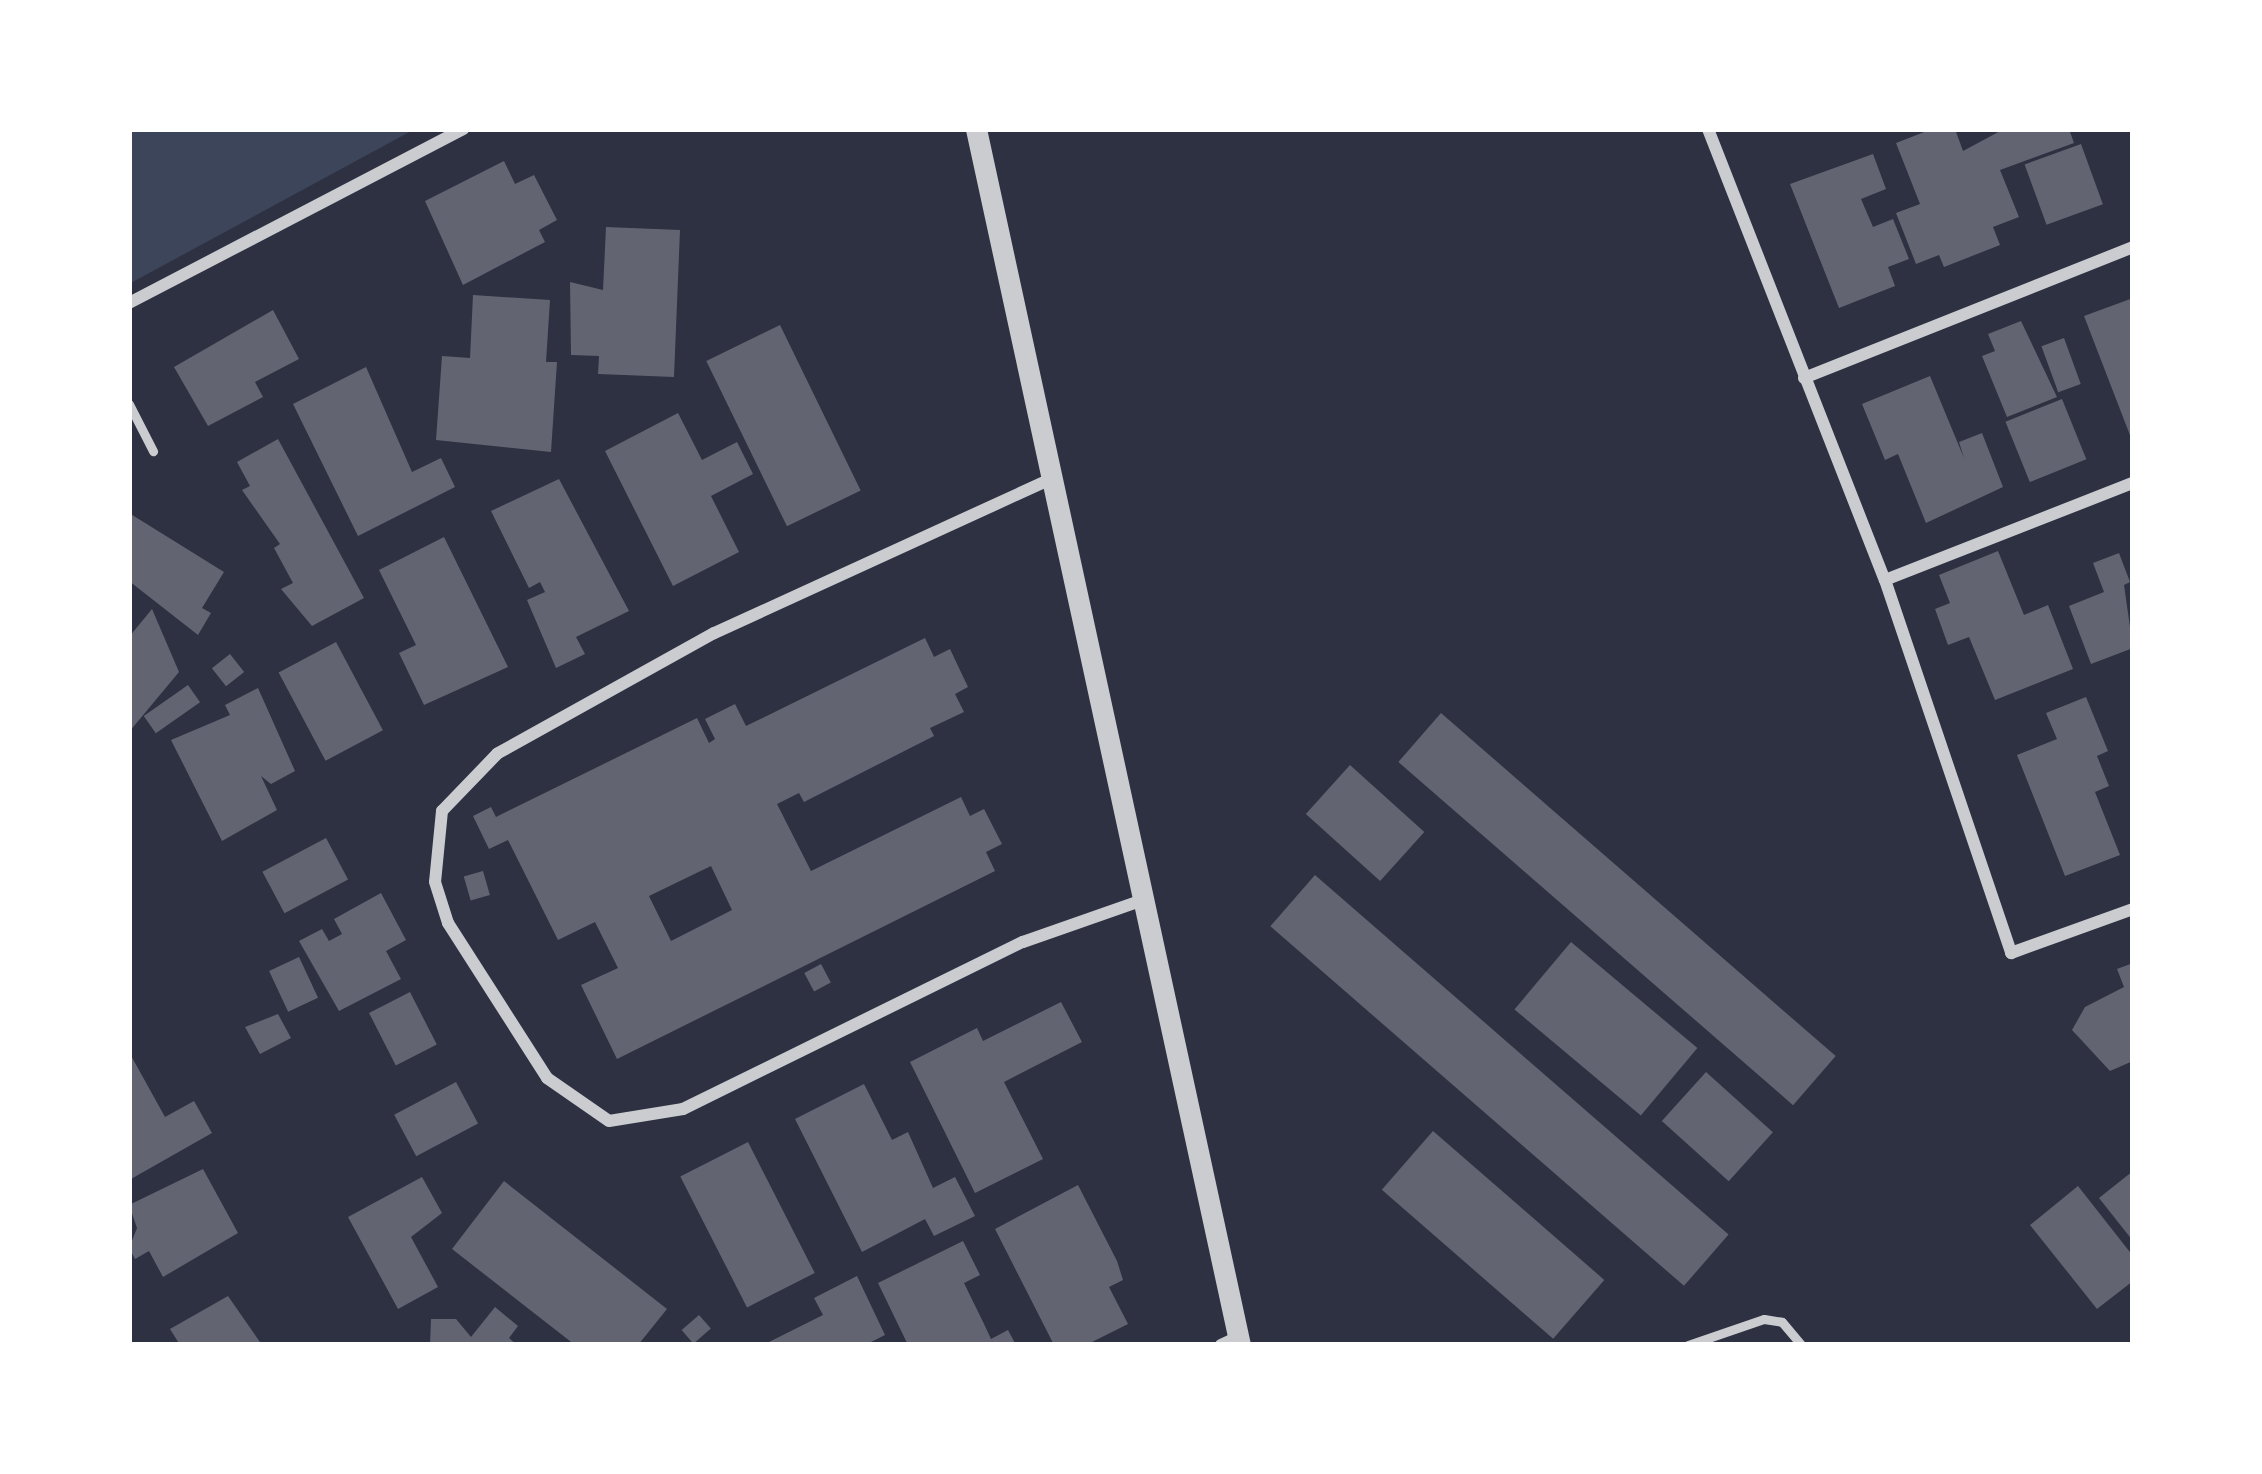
<!DOCTYPE html>
<style>
body{margin:0}
#map{position:relative;width:2262px;height:1474px;overflow:hidden;background:#2d3142;font-family:"PT Sans Narrow",sans-serif}
div>[style]{position:absolute}
.green>*{inset:0;background:#3c4559}
.building>*{inset:0;background:#626471;transform-origin:0 0}
.service>*{height:9px;margin:-4.5px;padding:0 4.5px;transform-origin:4.5px;border-radius:4.5px;background:#caccd0}
.minor>*{height:12px;margin:-6px;padding:0 6px;transform-origin:6px;border-radius:6px;background:#caccd0}
.tertiary>*{height:21px;margin:-10.5px;padding:0 10.5px;transform-origin:10.5px;border-radius:10.5px;background:#caccd0}
span{translate:-50% -50%;white-space:nowrap;text-align:center;line-height:1.15;-webkit-text-stroke:10px #fff;paint-order:stroke}
.frame{position:absolute;inset:0;border:132px solid #fff;pointer-events:none}
</style>
<div id="map">
<div class="green">
<div style="clip-path:polygon(129px 129px,415px 129px,129px 284px)"></div>
</div>
<div class="building">
<div style="clip-path:polygon(1932px 129px,1955px 129px,1963px 151px,2004px 129px,2069px 129px,2074px 143px,2000px 170px,2019px 217px,1993px 227px,2000px 245px,1944px 267px,1939px 255px,1916px 264px,1896px 213px,1920px 204px,1896px 143px)"></div>
<div style="left:2081px;top:144px;width:64px;height:60px;rotate:70deg"></div>
<div style="clip-path:polygon(1873px 154px,1886px 189px,1861px 199px,1873px 227px,1893px 219px,1909px 259px,1888px 267px,1895px 286px,1839px 308px,1790px 184px)"></div>
<div style="clip-path:polygon(504px 161px,515px 184px,534px 175px,557px 220px,539px 230px,545px 242px,463px 285px,425px 201px)"></div>
<div style="clip-path:polygon(606px 227px,680px 230px,674px 377px,598px 374px,599px 356px,571px 355px,570px 282px,603px 290px)"></div>
<div style="clip-path:polygon(473px 295px,550px 300px,546px 362px,557px 362px,551px 452px,436px 440px,442px 356px,470px 358px)"></div>
<div style="clip-path:polygon(2133px 298px,2133px 443px,2084px 316px)"></div>
<div style="clip-path:polygon(273px 310px,299px 359px,255px 382px,263px 397px,208px 426px,174px 367px)"></div>
<div style="clip-path:polygon(2021px 321px,2057px 397px,2007px 417px,1982px 356px,1995px 351px,1988px 334px)"></div>
<div style="left:780px;top:325px;width:184px;height:82px;rotate:64deg"></div>
<div style="left:2064px;top:338px;width:49px;height:24px;rotate:70deg"></div>
<div style="clip-path:polygon(366px 367px,412px 472px,441px 458px,455px 487px,358px 536px,293px 404px)"></div>
<div style="clip-path:polygon(1930px 376px,1964px 458px,1959px 442px,1982px 433px,2003px 487px,1926px 523px,1898px 454px,1885px 460px,1862px 404px)"></div>
<div style="left:2062px;top:399px;width:65px;height:61px;rotate:68deg"></div>
<div style="clip-path:polygon(678px 413px,702px 460px,737px 442px,753px 474px,711px 496px,739px 552px,673px 586px,605px 451px)"></div>
<div style="clip-path:polygon(278px 439px,364px 598px,312px 626px,281px 589px,293px 583px,274px 548px,280px 544px,242px 490px,250px 486px,237px 462px)"></div>
<div style="clip-path:polygon(559px 479px,629px 611px,576px 637px,585px 654px,556px 668px,527px 600px,545px 592px,540px 582px,529px 588px,491px 511px)"></div>
<div style="clip-path:polygon(129px 513px,224px 572px,202px 608px,211px 613px,198px 635px,129px 581px)"></div>
<div style="clip-path:polygon(444px 537px,508px 667px,424px 705px,399px 653px,416px 645px,379px 570px)"></div>
<div style="clip-path:polygon(1998px 551px,2024px 615px,2048px 605px,2073px 669px,1995px 700px,1969px 637px,1948px 645px,1935px 609px,1950px 603px,1939px 575px)"></div>
<div style="clip-path:polygon(2119px 553px,2130px 582px,2124px 585px,2133px 648px,2091px 664px,2069px 606px,2104px 592px,2093px 563px)"></div>
<div style="clip-path:polygon(152px 609px,179px 672px,129px 732px,129px 637px)"></div>
<div style="clip-path:polygon(evenodd,925px 638px,934px 657px,950px 649px,968px 687px,955px 694px,964px 712px,930px 728px,934px 736px,804px 802px,799px 793px,777px 804px,811px 871px,961px 797px,970px 816px,984px 809px,1002px 844px,986px 852px,995px 871px,617px 1059px,581px 985px,618px 968px,595px 922px,558px 940px,508px 840px,489px 849px,473px 816px,491px 807px,496px 817px,697px 718px,709px 743px,715px 739px,705px 719px,735px 704px,746px 726px,925px 638px,711px 866px,732px 910px,671px 941px,649px 896px,711px 866px)"></div>
<div style="left:336px;top:642px;width:100px;height:65px;rotate:62deg"></div>
<div style="left:230px;top:654px;width:23px;height:23px;rotate:52deg"></div>
<div style="left:188px;top:685px;width:21px;height:54px;rotate:55deg"></div>
<div style="clip-path:polygon(258px 688px,295px 771px,271px 784px,261px 776px,277px 810px,222px 841px,171px 740px,230px 715px,225px 705px)"></div>
<div style="clip-path:polygon(2086px 697px,2108px 751px,2097px 756px,2109px 786px,2095px 792px,2120px 855px,2065px 876px,2017px 755px,2057px 739px,2046px 713px)"></div>
<div style="left:1441px;top:713px;width:523px;height:65px;rotate:41deg"></div>
<div style="left:1350px;top:765px;width:100px;height:66px;rotate:42deg"></div>
<div style="left:326px;top:838px;width:47px;height:72px;rotate:62deg"></div>
<div style="left:483px;top:871px;width:25px;height:20px;rotate:74deg"></div>
<div style="left:1315px;top:875px;width:548px;height:68px;rotate:41deg"></div>
<div style="clip-path:polygon(381px 893px,406px 940px,386px 951px,401px 979px,339px 1011px,299px 941px,322px 929px,329px 941px,342px 934px,334px 919px)"></div>
<div style="left:1571px;top:942px;width:165px;height:88px;rotate:40deg"></div>
<div style="left:299px;top:957px;width:45px;height:33px;rotate:65deg"></div>
<div style="clip-path:polygon(2133px 963px,2133px 1061px,2110px 1071px,2072px 1030px,2085px 1007px,2124px 987px,2117px 969px)"></div>
<div style="left:821px;top:964px;width:21px;height:19px;rotate:62deg"></div>
<div style="left:410px;top:992px;width:59px;height:46px;rotate:63deg"></div>
<div style="clip-path:polygon(1061px 1002px,1082px 1042px,1004px 1082px,1043px 1159px,975px 1193px,910px 1062px,977px 1028px,983px 1041px)"></div>
<div style="clip-path:polygon(278px 1014px,291px 1038px,260px 1054px,245px 1027px)"></div>
<div style="clip-path:polygon(129px 1052px,165px 1117px,194px 1101px,212px 1133px,131px 1179px)"></div>
<div style="left:1706px;top:1072px;width:90px;height:66px;rotate:42deg"></div>
<div style="left:456px;top:1082px;width:47px;height:70px;rotate:62deg"></div>
<div style="clip-path:polygon(864px 1084px,892px 1140px,908px 1132px,933px 1188px,955px 1177px,975px 1216px,934px 1236px,925px 1219px,862px 1252px,795px 1119px)"></div>
<div style="left:1433px;top:1131px;width:227px;height:78px;rotate:41deg"></div>
<div style="left:748px;top:1142px;width:147px;height:76px;rotate:63deg"></div>
<div style="clip-path:polygon(203px 1169px,238px 1233px,163px 1277px,149px 1251px,135px 1259px,129px 1248px,137px 1228px,129px 1205px)"></div>
<div style="clip-path:polygon(2133px 1171px,2133px 1241px,2099px 1198px)"></div>
<div style="clip-path:polygon(422px 1177px,442px 1213px,411px 1237px,438px 1287px,398px 1309px,348px 1217px)"></div>
<div style="clip-path:polygon(504px 1181px,667px 1309px,638px 1345px,575px 1345px,452px 1249px)"></div>
<div style="clip-path:polygon(1078px 1185px,1117px 1261px,1123px 1280px,1109px 1287px,1128px 1324px,1086px 1345px,1054px 1345px,995px 1229px)"></div>
<div style="clip-path:polygon(2078px 1186px,2133px 1256px,2133px 1281px,2097px 1309px,2030px 1225px)"></div>
<div style="clip-path:polygon(963px 1241px,980px 1275px,964px 1283px,985px 1326px,991px 1339px,1008px 1330px,1016px 1345px,908px 1345px,878px 1283px)"></div>
<div style="clip-path:polygon(857px 1276px,885px 1335px,865px 1345px,763px 1345px,823px 1315px,814px 1298px)"></div>
<div style="clip-path:polygon(228px 1296px,262px 1345px,180px 1345px,170px 1329px)"></div>
<div style="clip-path:polygon(495px 1307px,518px 1326px,509px 1338px,517px 1345px,430px 1345px,431px 1319px,456px 1319px,471px 1337px)"></div>
<div style="left:699px;top:1315px;width:18px;height:23px;rotate:49deg"></div>
</div>
<div class="service">
<div style="left:129px;top:404px;width:53px;rotate:62.9deg"></div>
<div style="left:1688px;top:1345px;width:80px;rotate:-18.9deg"></div>
<div style="left:1764px;top:1319px;width:18px;rotate:9deg"></div>
<div style="left:1782px;top:1322px;width:30px;rotate:50deg"></div>
</div>
<div class="minor">
<div style="left:1708px;top:129px;width:484px;rotate:68.6deg"></div>
<div style="left:1885px;top:580px;width:394px;rotate:71.3deg"></div>
<div style="left:2011px;top:953px;width:130px;rotate:-19.8deg"></div>
<div style="left:129px;top:303px;width:377px;rotate:-27.5deg"></div>
<div style="left:1804px;top:378px;width:354px;rotate:-21.7deg"></div>
<div style="left:1053px;top:478px;width:373px;rotate:155.4deg"></div>
<div style="left:714px;top:633px;width:248px;rotate:150.9deg"></div>
<div style="left:497px;top:754px;width:79px;rotate:134deg"></div>
<div style="left:442px;top:811px;width:71px;rotate:95.6deg"></div>
<div style="left:435px;top:882px;width:43px;rotate:72.4deg"></div>
<div style="left:448px;top:923px;width:184px;rotate:57.4deg"></div>
<div style="left:547px;top:1078px;width:75px;rotate:34.7deg"></div>
<div style="left:609px;top:1121px;width:75px;rotate:-9.2deg"></div>
<div style="left:683px;top:1109px;width:379px;rotate:-26.2deg"></div>
<div style="left:1023px;top:942px;width:127px;rotate:-19.3deg"></div>
<div style="left:1885px;top:580px;width:266px;rotate:-21.4deg"></div>
<div style="left:1221px;top:1345px;width:19px;rotate:-25deg"></div>
</div>
<div class="tertiary">
<div style="left:976px;top:129px;width:1244px;rotate:77.75deg"></div>
</div>
<div class="frame"></div>
</div>
